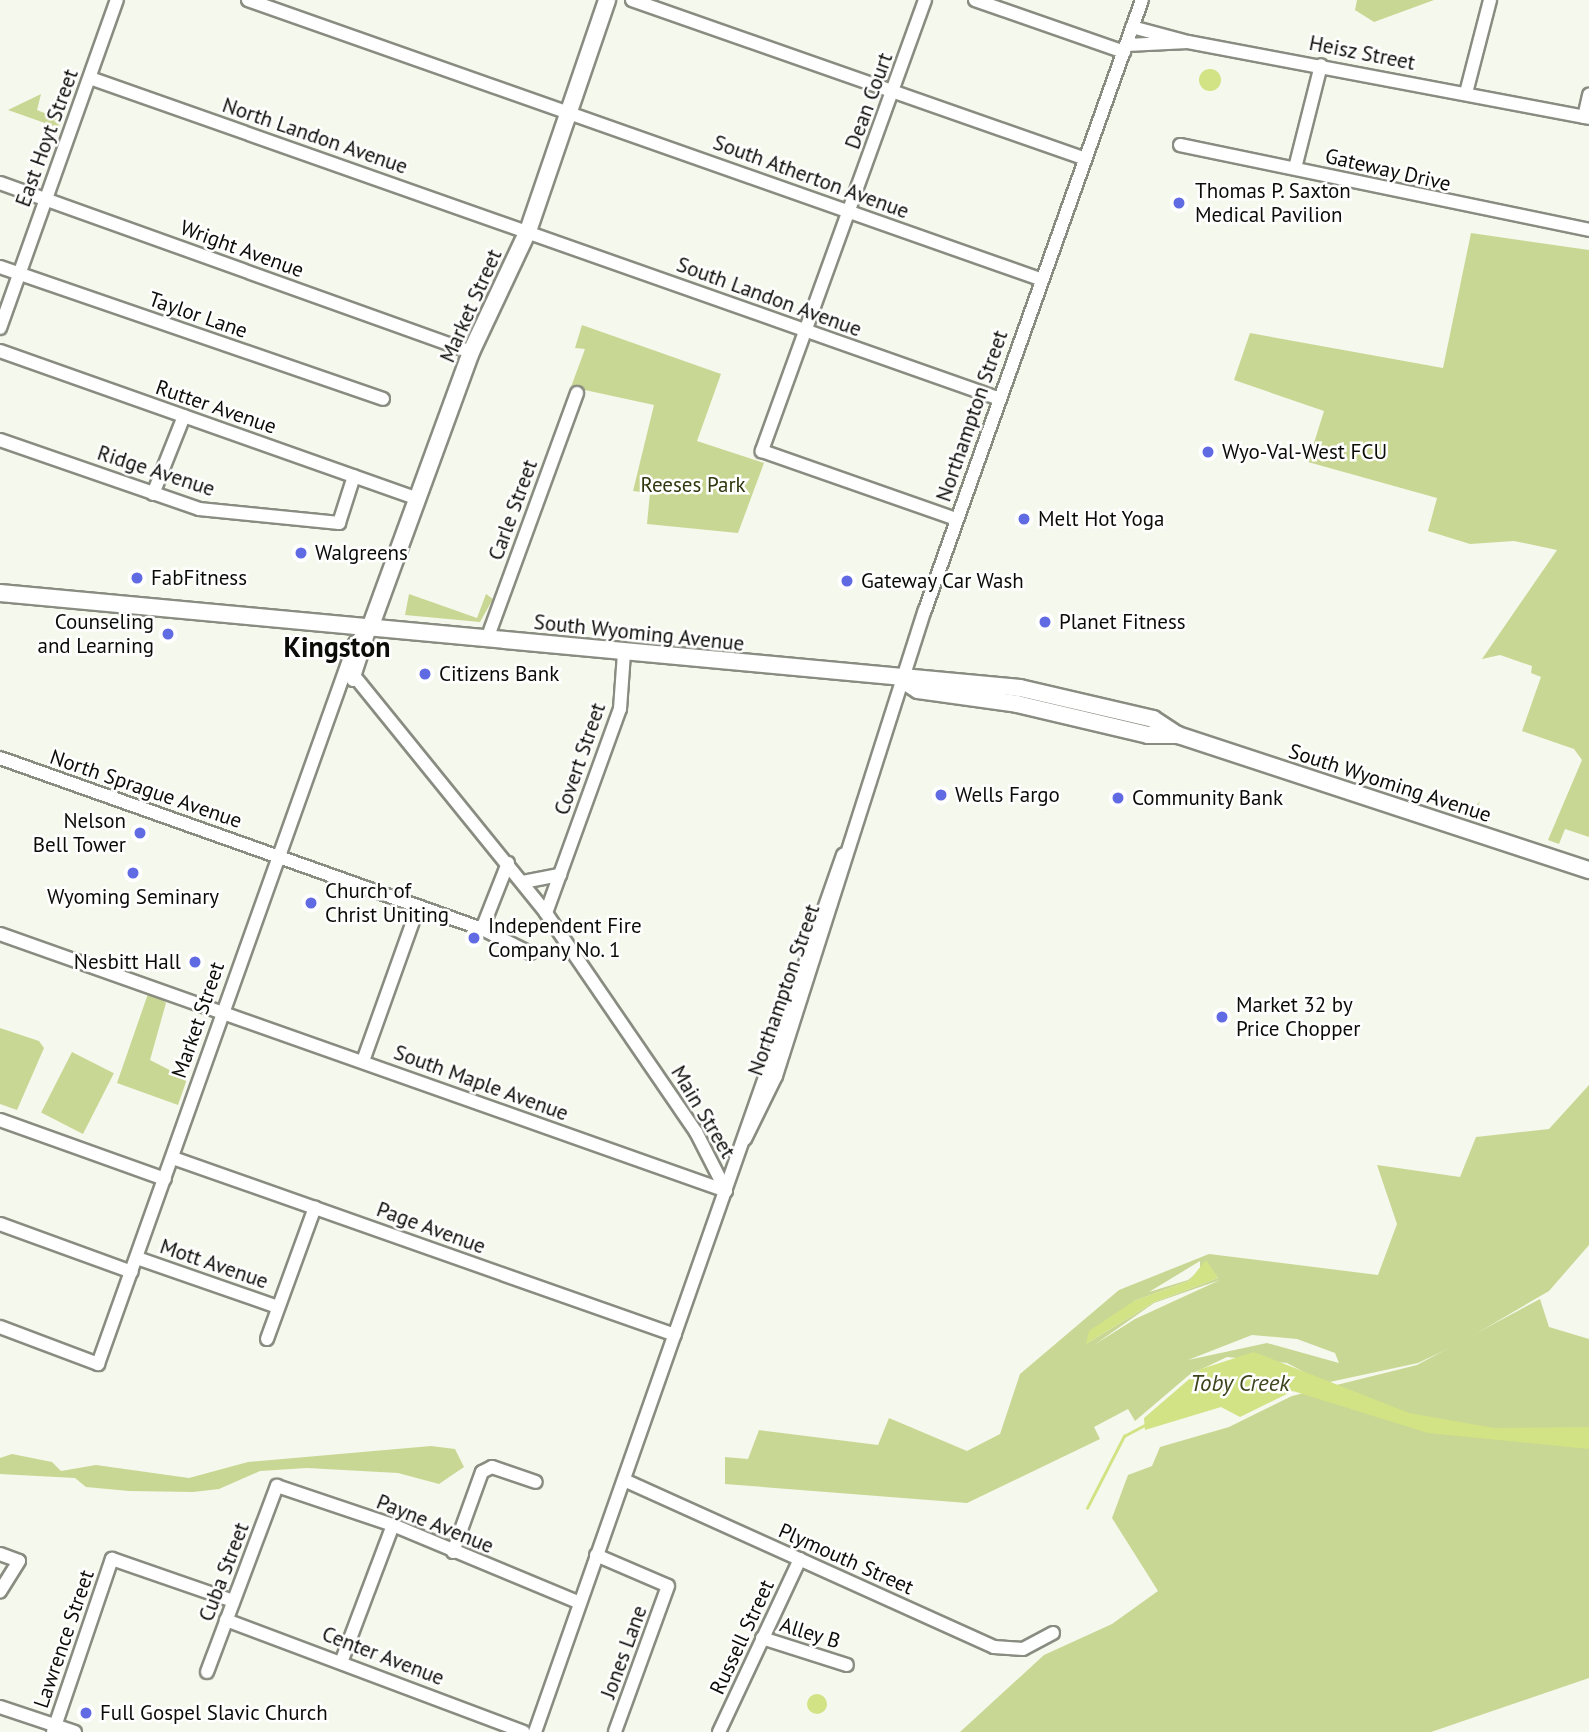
<!DOCTYPE html>
<style>
body{margin:0}
#map{position:relative;width:1589px;height:1732px;overflow:hidden;background:#f5f8ec;font-family:"PT Sans",sans-serif}
div>[style]{position:absolute}
.green>*{inset:0;background:#c9d794;transform-origin:0 0}
.water>*{inset:0;background:#d1e384}
.round{border-radius:50%}
.stream>*{height:2.5px;margin:-1.25px;padding:0 1.25px;transform-origin:1.25px;border-radius:1.25px;background:#d1e384}
.roads{filter:drop-shadow(2px 0 #898c81) drop-shadow(-2px 0 #898c81) drop-shadow(0 2px #898c81) drop-shadow(0 -2px #898c81)}
.minor>*{height:12px;margin:-6px;padding:0 6px;transform-origin:6px;border-radius:6px;background:#fff}
.major>*{height:16px;margin:-8px;padding:0 8px;transform-origin:8px;border-radius:8px;background:#fff}
.dots>*{width:19px;height:19px;translate:-50% -50%;box-sizing:border-box;border:4px solid #fff;border-radius:50%}
span{translate:-50% -50%;white-space:nowrap;text-align:center;line-height:1.15;-webkit-text-stroke:5px #fff;paint-order:stroke}
.street-label{font-size:21px;color:#0b0c08}
.poi-label{font-size:21px;color:#0b0c08}
.left{translate:0 -50%;text-align:left}
.right{translate:-100% -50%;text-align:right}
.park-label{font-size:21px;color:#313810}
.water-label{font-size:23px;color:#3e451d;font-style:italic}
.district-label{font-size:28px;color:#0b0c08;font-weight:700}
</style>
<div id="map">
<div class="green">
<div style="clip-path:polygon(1357px 0,1434px 0,1374px 22px,1355px 10px)"></div>
<div style="clip-path:polygon(41px 94px,37px 110px,62px 120px,59px 128px,8px 110px)"></div>
<div style="clip-path:polygon(1471px 233px,1589px 250px,1589px 837px,1565px 829px,1559px 844px,1548px 840px,1582px 760px,1574px 749px,1522px 731px,1541px 677px,1531px 673px,1532px 666px,1500px 655px,1482px 659px,1557px 550px,1514px 541px,1470px 544px,1428px 531px,1437px 498px,1308px 462px,1324px 411px,1234px 380px,1250px 333px,1443px 368px)"></div>
<div style="clip-path:polygon(582px 325px,721px 374px,697px 441px,764px 463px,738px 533px,647px 524px,650px 493px,633px 491px,654px 405px,571px 387px,585px 349px,575px 348px)"></div>
<div style="clip-path:polygon(409px 594px,477px 618px,486px 594px,493px 599px,480px 622px,405px 615px)"></div>
<div style="clip-path:polygon(1448px 799px,1474px 808px,1480px 801px,1474px 818px,1445px 808px)"></div>
<div style="clip-path:polygon(150px 988px,166px 1003px,150px 1060px,187px 1079px,178px 1105px,117px 1083px)"></div>
<div style="clip-path:polygon(0 1028px,39px 1041px,44px 1048px,17px 1110px,0 1104px)"></div>
<div style="left:72px;top:1052px;width:47px;height:68px;rotate:27deg"></div>
<div style="clip-path:polygon(evenodd,1589px 1085px,1589px 1245px,1549px 1291px,1460px 1343px,1418px 1363px,1325px 1383px,1287px 1363px,1227px 1357px,1189px 1375px,1135px 1421px,1128px 1409px,1094px 1427px,1100px 1439px,967px 1503px,725px 1484px,725px 1457px,748px 1459px,759px 1430px,878px 1445px,889px 1418px,967px 1451px,1000px 1434px,1020px 1374px,1119px 1290px,1209px 1254px,1378px 1275px,1397px 1224px,1377px 1165px,1460px 1177px,1476px 1137px,1549px 1129px,1589px 1085px,1200px 1261px,1200px 1270px,1188px 1280px,1149px 1292px,1200px 1261px,1589px 1085px,1206px 1261px,1218px 1278px,1154px 1302px,1086px 1344px,1134px 1301px,1189px 1281px,1206px 1261px,1589px 1085px,1220px 1280px,1135px 1319px,1094px 1345px,1154px 1303px,1220px 1280px,1589px 1085px,1252px 1335px,1297px 1339px,1335px 1353px,1339px 1363px,1267px 1343px,1188px 1360px,1252px 1335px)"></div>
<div style="clip-path:polygon(1540px 1299px,1549px 1327px,1589px 1339px,1589px 1678px,1431px 1732px,960px 1732px,1044px 1655px,1112px 1624px,1158px 1591px,1112px 1518px,1128px 1475px,1152px 1466px,1160px 1447px,1229px 1427px,1292px 1396px,1417px 1365px)"></div>
<div style="clip-path:polygon(431px 1446px,455px 1449px,464px 1467px,439px 1484px,398px 1473px,307px 1468px,260px 1471px,219px 1489px,193px 1492px,129px 1491px,86px 1487px,75px 1478px,0 1474px,0 1458px,12px 1454px,52px 1462px,61px 1471px,96px 1465px,189px 1478px,248px 1462px)"></div>
</div>
<div class="water">
<div class="round" style="left:1199px;top:69px;width:22px;height:22px"></div>
<div style="clip-path:polygon(1206px 1260px,1218px 1278px,1154px 1302px,1086px 1344px,1089px 1331px,1134px 1301px,1189px 1281px)"></div>
<div style="clip-path:polygon(1254px 1352px,1409px 1413px,1494px 1428px,1589px 1427px,1589px 1449px,1428px 1433px,1293px 1391px,1240px 1417px,1221px 1407px,1145px 1430px,1144px 1418px,1201px 1369px)"></div>
<div class="round" style="left:807px;top:1694px;width:20px;height:20px"></div>
</div>
<div class="stream">
<div style="left:1087px;top:1508px;width:81px;rotate:-62.8deg"></div>
<div style="left:1124px;top:1436px;width:24px;rotate:-28deg"></div>
</div>
<div class="roads">
<div class="minor">
<div style="left:248px;top:0;width:840px;rotate:19.41deg"></div>
<div style="left:632px;top:0;width:479px;rotate:19.3deg"></div>
<div style="left:925px;top:0;width:480px;rotate:109.9deg"></div>
<div style="left:762px;top:451px;width:206px;rotate:19.3deg"></div>
<div style="left:975px;top:0;width:158px;rotate:19.2deg"></div>
<div style="left:1132px;top:27px;width:58px;rotate:15deg"></div>
<div style="left:1127px;top:45px;width:61px;rotate:-2.8deg"></div>
<div style="left:1188px;top:42px;width:408px;rotate:10.7deg"></div>
<div style="left:90px;top:78px;width:962px;rotate:19.43deg"></div>
<div style="left:1466px;top:93px;width:96px;rotate:-75.5deg"></div>
<div style="left:1584px;top:117px;width:23px;rotate:-77deg"></div>
<div style="left:1180px;top:145px;width:418px;rotate:11.7deg"></div>
<div style="left:1295px;top:168px;width:106px;rotate:-75.8deg"></div>
<div style="left:0;top:183px;width:500px;rotate:19.74deg"></div>
<div style="left:0;top:267px;width:405px;rotate:19deg"></div>
<div style="left:0;top:328px;width:348px;rotate:-70.4deg"></div>
<div style="left:0;top:351px;width:444px;rotate:19.5deg"></div>
<div style="left:0;top:440px;width:211px;rotate:19.1deg"></div>
<div style="left:199px;top:509px;width:141px;rotate:5.7deg"></div>
<div style="left:339px;top:523px;width:49px;rotate:-72.3deg"></div>
<div style="left:153px;top:494px;width:84px;rotate:-68.3deg"></div>
<div style="left:487px;top:639px;width:262px;rotate:-69.9deg"></div>
<div style="left:347px;top:667px;width:316px;rotate:51deg"></div>
<div style="left:546px;top:913px;width:265px;rotate:55.6deg"></div>
<div style="left:696px;top:1132px;width:66px;rotate:63deg"></div>
<div style="left:353px;top:680px;width:55px;rotate:-71.9deg"></div>
<div style="left:0;top:758px;width:511px;rotate:19.53deg"></div>
<div style="left:482px;top:929px;width:54px;rotate:26.6deg"></div>
<div style="left:523px;top:882px;width:38px;rotate:-11deg"></div>
<div style="left:546px;top:913px;width:217px;rotate:-70.1deg"></div>
<div style="left:620px;top:709px;width:56px;rotate:-85.9deg"></div>
<div style="left:482px;top:929px;width:71px;rotate:-68.5deg"></div>
<div style="left:0;top:934px;width:770px;rotate:19.49deg"></div>
<div style="left:363px;top:1061px;width:164px;rotate:-70.3deg"></div>
<div style="left:0;top:1120px;width:175px;rotate:19.7deg"></div>
<div style="left:745px;top:1139px;width:70px;rotate:-63.8deg"></div>
<div style="left:776px;top:1076px;width:489px;rotate:-72.3deg"></div>
<div style="left:925px;top:610px;width:647px;rotate:-70.42deg"></div>
<div style="left:173px;top:1158px;width:532px;rotate:19.42deg"></div>
<div style="left:0;top:1224px;width:140px;rotate:20deg"></div>
<div style="left:137px;top:1258px;width:149px;rotate:19.2deg"></div>
<div style="left:0;top:1327px;width:105px;rotate:20.7deg"></div>
<div style="left:98px;top:1364px;width:765px;rotate:-70.38deg"></div>
<div style="left:355px;top:643px;width:21px;rotate:-45deg"></div>
<div style="left:267px;top:1339px;width:140px;rotate:-70deg"></div>
<div style="left:624px;top:1480px;width:406px;rotate:24.3deg"></div>
<div style="left:994px;top:1647px;width:29px;rotate:4deg"></div>
<div style="left:1023px;top:1649px;width:34px;rotate:-28deg"></div>
<div style="left:453px;top:1552px;width:85px;rotate:-70.1deg"></div>
<div style="left:482px;top:1472px;width:11px;rotate:-27deg"></div>
<div style="left:492px;top:1467px;width:46px;rotate:18.8deg"></div>
<div style="left:0;top:1554px;width:20px;rotate:20deg"></div>
<div style="left:19px;top:1561px;width:36px;rotate:122deg"></div>
<div style="left:596px;top:1555px;width:78px;rotate:23.3deg"></div>
<div style="left:668px;top:1586px;width:155px;rotate:110deg"></div>
<div style="left:226px;top:1620px;width:318px;rotate:20.6deg"></div>
<div style="left:762px;top:1638px;width:89px;rotate:17.6deg"></div>
<div style="left:342px;top:1660px;width:144px;rotate:-69.3deg"></div>
<div style="left:207px;top:1672px;width:199px;rotate:-69.4deg"></div>
<div style="left:277px;top:1486px;width:122px;rotate:18.6deg"></div>
<div style="left:393px;top:1525px;width:200px;rotate:22.6deg"></div>
<div style="left:0;top:1707px;width:79px;rotate:18.4deg"></div>
<div style="left:53px;top:1732px;width:183px;rotate:-71.2deg"></div>
<div style="left:112px;top:1559px;width:128px;rotate:19.1deg"></div>
<div style="left:535px;top:1732px;width:930px;rotate:-70.65deg"></div>
<div style="left:719px;top:1732px;width:191px;rotate:-64.9deg"></div>
</div>
<div class="major">
<div style="left:0;top:593px;width:1024px;rotate:5.32deg"></div>
<div style="left:1020px;top:688px;width:137px;rotate:13.1deg"></div>
<div style="left:1153px;top:719px;width:30px;rotate:33deg"></div>
<div style="left:1178px;top:735px;width:433px;rotate:18.2deg"></div>
<div style="left:370px;top:628px;width:294px;rotate:-69.9deg"></div>
<div style="left:471px;top:352px;width:134px;rotate:-64.8deg"></div>
<div style="left:528px;top:231px;width:244px;rotate:-71.1deg"></div>
<div style="left:903px;top:680px;width:18px;rotate:34deg"></div>
<div style="left:918px;top:690px;width:100px;rotate:8deg"></div>
<div style="left:1017px;top:704px;width:135px;rotate:13.3deg"></div>
<div style="left:1148px;top:735px;width:30px"></div>
</div>
</div>
<div class="dots">
<div style="left:1179px;top:203px;background:#606be3"></div>
<div style="left:1208px;top:452px;background:#606be3"></div>
<div style="left:1024px;top:519px;background:#606be3"></div>
<div style="left:301px;top:553px;background:#606be3"></div>
<div style="left:137px;top:578px;background:#606be3"></div>
<div style="left:847px;top:581px;background:#606be3"></div>
<div style="left:1045px;top:622px;background:#606be3"></div>
<div style="left:168px;top:634px;background:#606be3"></div>
<div style="left:425px;top:674px;background:#606be3"></div>
<div style="left:941px;top:795px;background:#606be3"></div>
<div style="left:1118px;top:798px;background:#606be3"></div>
<div style="left:140px;top:833px;background:#606be3"></div>
<div style="left:133px;top:873px;background:#606be3"></div>
<div style="left:311px;top:903px;background:#606be3"></div>
<div style="left:474px;top:938px;background:#606be3"></div>
<div style="left:195px;top:962px;background:#606be3"></div>
<div style="left:1222px;top:1017px;background:#606be3"></div>
<div style="left:86px;top:1713px;background:#606be3"></div>
</div>
<div class="street-label">
<span style="left:1362px;top:53px;rotate:11deg">Heisz Street</span>
<span style="left:869px;top:101px;rotate:-70deg">Dean Court</span>
<span style="left:315px;top:136px;rotate:19deg">North Landon Avenue</span>
<span style="left:47px;top:138px;rotate:-70deg">East Hoyt Street</span>
<span style="left:1388px;top:170px;rotate:13deg">Gateway Drive</span>
<span style="left:811px;top:177px;rotate:20deg">South Atherton Avenue</span>
<span style="left:242px;top:249px;rotate:20deg">Wright Avenue</span>
<span style="left:769px;top:297px;rotate:20deg">South Landon Avenue</span>
<span style="left:471px;top:306px;rotate:-66deg">Market Street</span>
<span style="left:198px;top:315px;rotate:19deg">Taylor Lane</span>
<span style="left:216px;top:407px;rotate:19deg">Rutter Avenue</span>
<span style="left:972px;top:416px;rotate:-71deg">Northampton Street</span>
<span style="left:156px;top:471px;rotate:18deg">Ridge Avenue</span>
<span style="left:513px;top:510px;rotate:-70deg">Carle Street</span>
<span style="left:639px;top:633px;rotate:6deg">South Wyoming Avenue</span>
<span style="left:580px;top:759px;rotate:-71deg">Covert Street</span>
<span style="left:1390px;top:783px;rotate:18deg">South Wyoming Avenue</span>
<span style="left:146px;top:789px;rotate:19deg">North Sprague Avenue</span>
<span style="left:784px;top:990px;rotate:-71deg">Northampton Street</span>
<span style="left:198px;top:1020px;rotate:-71deg">Market Street</span>
<span style="left:481px;top:1083px;rotate:20deg">South Maple Avenue</span>
<span style="left:703px;top:1112px;rotate:59deg">Main Street</span>
<span style="left:431px;top:1228px;rotate:20deg">Page Avenue</span>
<span style="left:214px;top:1264px;rotate:19deg">Mott Avenue</span>
<span style="left:435px;top:1524px;rotate:22deg">Payne Avenue</span>
<span style="left:846px;top:1559px;rotate:24deg">Plymouth Street</span>
<span style="left:224px;top:1572px;rotate:-69deg">Cuba Street</span>
<span style="left:810px;top:1633px;rotate:17deg">Alley B</span>
<span style="left:742px;top:1637px;rotate:-65deg">Russell Street</span>
<span style="left:64px;top:1639px;rotate:-71deg">Lawrence Street</span>
<span style="left:624px;top:1652px;rotate:-70deg">Jones Lane</span>
<span style="left:383px;top:1656px;rotate:21deg">Center Avenue</span>
</div>
<div class="poi-label">
<span class="left" style="left:1195px;top:203px">Thomas P. Saxton<br>Medical Pavilion</span>
<span class="left" style="left:1222px;top:452px">Wyo-Val-West FCU</span>
<span class="left" style="left:1038px;top:519px">Melt Hot Yoga</span>
<span class="left" style="left:315px;top:553px">Walgreens</span>
<span class="left" style="left:151px;top:578px">FabFitness</span>
<span class="left" style="left:861px;top:581px">Gateway Car Wash</span>
<span class="right" style="left:154px;top:634px">Counseling<br>and Learning</span>
<span class="left" style="left:1059px;top:622px">Planet Fitness</span>
<span class="left" style="left:439px;top:674px">Citizens Bank</span>
<span class="left" style="left:955px;top:795px">Wells Fargo</span>
<span class="left" style="left:1132px;top:798px">Community Bank</span>
<span class="right" style="left:126px;top:833px">Nelson<br>Bell Tower</span>
<span class="left" style="left:325px;top:903px">Church of<br>Christ Uniting</span>
<span style="left:133px;top:897px">Wyoming Seminary</span>
<span class="left" style="left:488px;top:938px">Independent Fire<br>Company No. 1</span>
<span class="right" style="left:181px;top:962px">Nesbitt Hall</span>
<span class="left" style="left:1236px;top:1017px">Market 32 by<br>Price Chopper</span>
<span class="left" style="left:100px;top:1713px">Full Gospel Slavic Church</span>
</div>
<div class="park-label">
<span style="left:693px;top:485px">Reeses Park</span>
</div>
<div class="water-label">
<span style="left:1240px;top:1383px">Toby Creek</span>
</div>
<div class="district-label">
<span style="left:337px;top:647px">Kingston</span>
</div>
</div>
